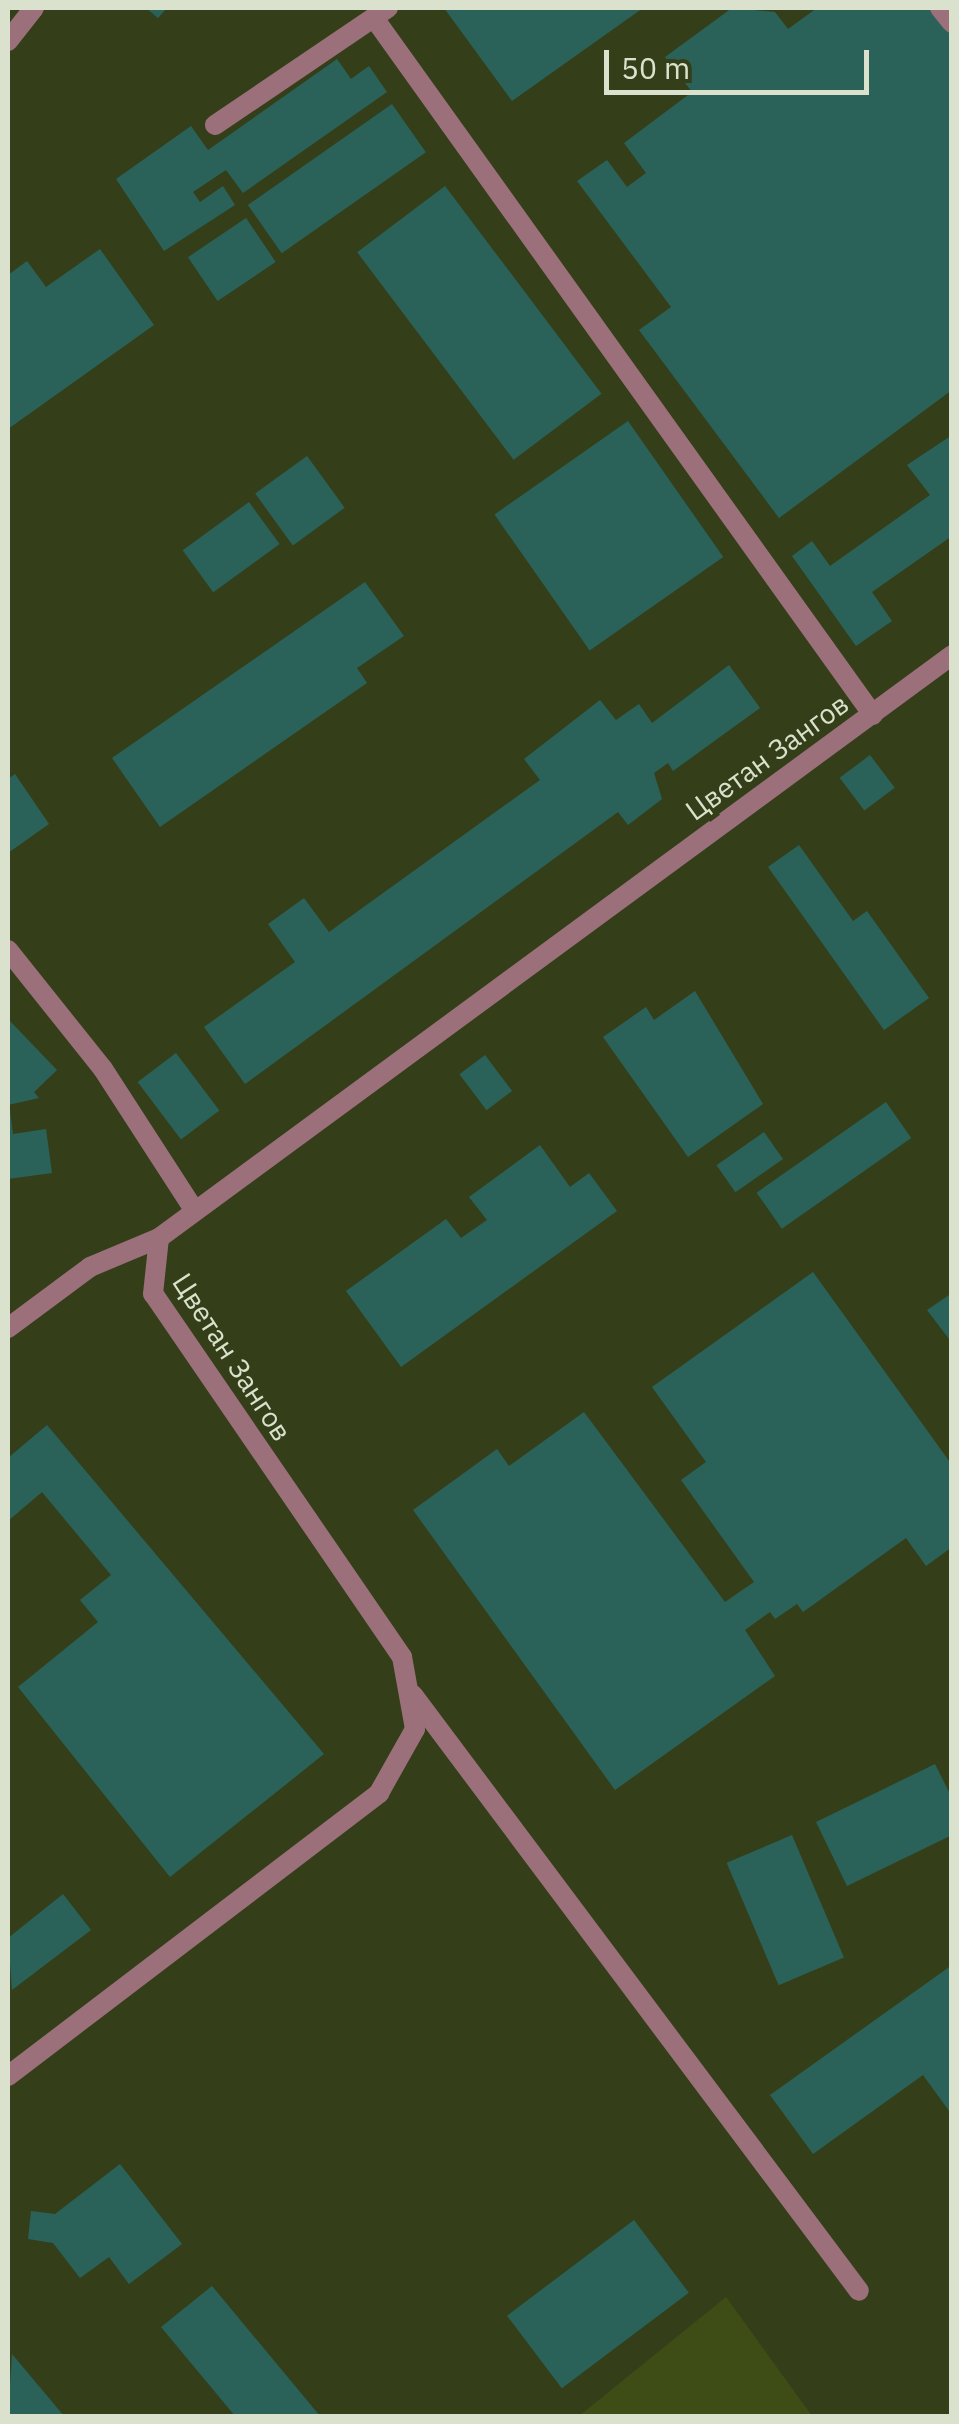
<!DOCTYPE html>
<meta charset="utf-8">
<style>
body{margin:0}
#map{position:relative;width:959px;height:2424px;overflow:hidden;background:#343f19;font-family:"IBM Plex Sans",sans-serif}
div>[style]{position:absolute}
.green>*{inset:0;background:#3e4d16}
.building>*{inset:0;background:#2a625a;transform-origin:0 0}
.lane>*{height:20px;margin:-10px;padding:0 10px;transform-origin:10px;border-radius:10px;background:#9b707b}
.street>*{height:20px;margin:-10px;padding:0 10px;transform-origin:10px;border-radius:10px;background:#9b707b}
span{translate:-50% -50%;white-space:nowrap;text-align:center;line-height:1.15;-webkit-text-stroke:10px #343f19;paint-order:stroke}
.street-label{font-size:28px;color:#dae2cd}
.frame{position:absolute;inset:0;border:10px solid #dae2cd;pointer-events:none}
.scale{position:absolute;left:604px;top:50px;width:265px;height:45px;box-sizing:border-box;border:5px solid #dae2cd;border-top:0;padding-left:12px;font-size:30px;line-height:35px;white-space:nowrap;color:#dae2cd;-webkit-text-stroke:8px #343f19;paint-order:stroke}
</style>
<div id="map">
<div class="green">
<div style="clip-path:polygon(726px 2297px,812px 2416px,579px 2416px)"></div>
</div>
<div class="building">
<div style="clip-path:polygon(146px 8px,167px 8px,158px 18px)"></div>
<div style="clip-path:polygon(444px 8px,643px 8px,512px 101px)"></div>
<div style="clip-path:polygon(732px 8px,775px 12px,788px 29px,817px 8px,932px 8px,952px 34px,952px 390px,779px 518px,639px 330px,671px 307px,577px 181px,607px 160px,627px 187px,646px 173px,624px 143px,692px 92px,665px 57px)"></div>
<div style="clip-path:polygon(337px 59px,351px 79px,369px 66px,387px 92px,243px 193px,226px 170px,193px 192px,200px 202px,223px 186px,235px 205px,164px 251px,116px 179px,191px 126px,208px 150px)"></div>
<div style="left:392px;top:104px;width:59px;height:176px;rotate:55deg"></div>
<div style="left:445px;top:186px;width:260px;height:110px;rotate:53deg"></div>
<div style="left:246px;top:218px;width:53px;height:70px;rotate:56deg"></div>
<div style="clip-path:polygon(100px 249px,154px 325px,8px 429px,8px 275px,27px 261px,46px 287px)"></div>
<div style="left:628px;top:421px;width:166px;height:163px;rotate:55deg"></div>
<div style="clip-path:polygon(952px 435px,952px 536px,872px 592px,892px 621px,856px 646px,792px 556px,812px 541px,830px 566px,930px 495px,907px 465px)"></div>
<div style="left:307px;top:456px;width:64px;height:64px;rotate:54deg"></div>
<div style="left:249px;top:502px;width:52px;height:82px;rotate:54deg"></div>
<div style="clip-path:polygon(365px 582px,404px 636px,357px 668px,367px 683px,160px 827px,112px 758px)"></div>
<div style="clip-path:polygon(729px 665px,760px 708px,673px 771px,668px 763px,654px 773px,662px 799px,628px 825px,618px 812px,245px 1084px,204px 1027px,295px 962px,268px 924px,304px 898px,329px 932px,540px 780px,524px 759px,600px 700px,616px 720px,639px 704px,652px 723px)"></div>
<div style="left:870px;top:755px;width:41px;height:38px;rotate:53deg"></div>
<div style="clip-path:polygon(15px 774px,49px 824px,8px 853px,8px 779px)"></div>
<div style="clip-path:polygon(799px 845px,853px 921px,867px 911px,929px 998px,884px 1030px,768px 867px)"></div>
<div style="clip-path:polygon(695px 991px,763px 1104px,688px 1157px,603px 1037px,646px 1007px,654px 1020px)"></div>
<div style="clip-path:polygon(8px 1019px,57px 1070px,34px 1092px,39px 1098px,8px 1105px)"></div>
<div style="left:176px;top:1053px;width:72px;height:48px;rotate:53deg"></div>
<div style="left:485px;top:1055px;width:45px;height:32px;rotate:53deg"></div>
<div style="left:886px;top:1102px;width:44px;height:158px;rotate:55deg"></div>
<div style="clip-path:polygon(10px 1110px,13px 1134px,46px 1129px,52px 1173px,8px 1179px)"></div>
<div style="left:764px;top:1132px;width:33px;height:58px;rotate:55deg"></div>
<div style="clip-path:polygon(540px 1145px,570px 1187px,589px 1173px,617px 1211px,401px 1367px,346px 1291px,446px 1219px,461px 1238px,487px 1220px,469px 1197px)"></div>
<div style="clip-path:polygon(813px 1272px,952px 1465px,952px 1547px,926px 1566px,906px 1538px,803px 1612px,797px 1604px,775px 1619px,770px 1612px,745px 1630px,775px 1676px,615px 1790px,413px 1510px,497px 1449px,509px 1466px,584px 1412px,725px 1602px,754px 1582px,681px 1480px,706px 1462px,652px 1387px)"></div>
<div style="clip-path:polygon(952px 1293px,952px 1343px,927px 1310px)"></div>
<div style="clip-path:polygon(47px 1425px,324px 1754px,170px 1877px,18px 1687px,98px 1622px,80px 1600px,111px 1575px,42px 1492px,8px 1521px,8px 1458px)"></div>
<div style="clip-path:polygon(935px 1764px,952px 1798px,952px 1835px,847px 1886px,816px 1822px)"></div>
<div style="left:792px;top:1835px;width:133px;height:71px;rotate:67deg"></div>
<div style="clip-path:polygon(63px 1894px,91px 1930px,12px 1990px,8px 1938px)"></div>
<div style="clip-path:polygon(952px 1965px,952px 2115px,923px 2075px,813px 2154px,770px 2095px)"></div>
<div style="clip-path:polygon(120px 2164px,182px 2244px,129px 2284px,109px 2257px,80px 2278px,53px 2243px,28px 2239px,31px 2211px,55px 2214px)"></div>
<div style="left:634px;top:2220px;width:91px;height:159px;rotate:53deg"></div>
<div style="clip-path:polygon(212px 2286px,320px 2416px,235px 2416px,161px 2327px)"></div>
<div style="clip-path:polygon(12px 2354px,64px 2416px,8px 2416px)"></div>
</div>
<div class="lane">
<div style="left:940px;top:8px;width:19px;rotate:51deg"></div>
<div style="left:374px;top:18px;width:857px;rotate:54.4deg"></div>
<div style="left:8px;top:41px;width:42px;rotate:-51.8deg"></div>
<div style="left:215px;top:125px;width:209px;rotate:-34.1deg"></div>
<div style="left:8px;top:950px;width:152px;rotate:51.4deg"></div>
<div style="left:103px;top:1069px;width:166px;rotate:57.1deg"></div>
<div style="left:8px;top:1328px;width:102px;rotate:-36.6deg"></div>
<div style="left:90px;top:1267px;width:75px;rotate:-22.8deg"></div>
<div style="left:413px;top:1695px;width:744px;rotate:53.19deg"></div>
</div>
<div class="street">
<div style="left:8px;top:2076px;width:467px;rotate:-37.3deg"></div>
<div style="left:379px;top:1793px;width:73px;rotate:-60.6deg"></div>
<div style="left:415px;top:1729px;width:73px;rotate:-100.2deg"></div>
<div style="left:402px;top:1657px;width:440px;rotate:-124.4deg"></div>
<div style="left:153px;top:1294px;width:56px;rotate:-83.9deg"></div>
<div style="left:159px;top:1238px;width:984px;rotate:-36.32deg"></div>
</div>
<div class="street-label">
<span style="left:767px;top:757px;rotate:-36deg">Цветан Зангов</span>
<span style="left:232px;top:1357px;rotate:57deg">Цветан Зангов</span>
</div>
<div class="frame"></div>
<div class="scale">50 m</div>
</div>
